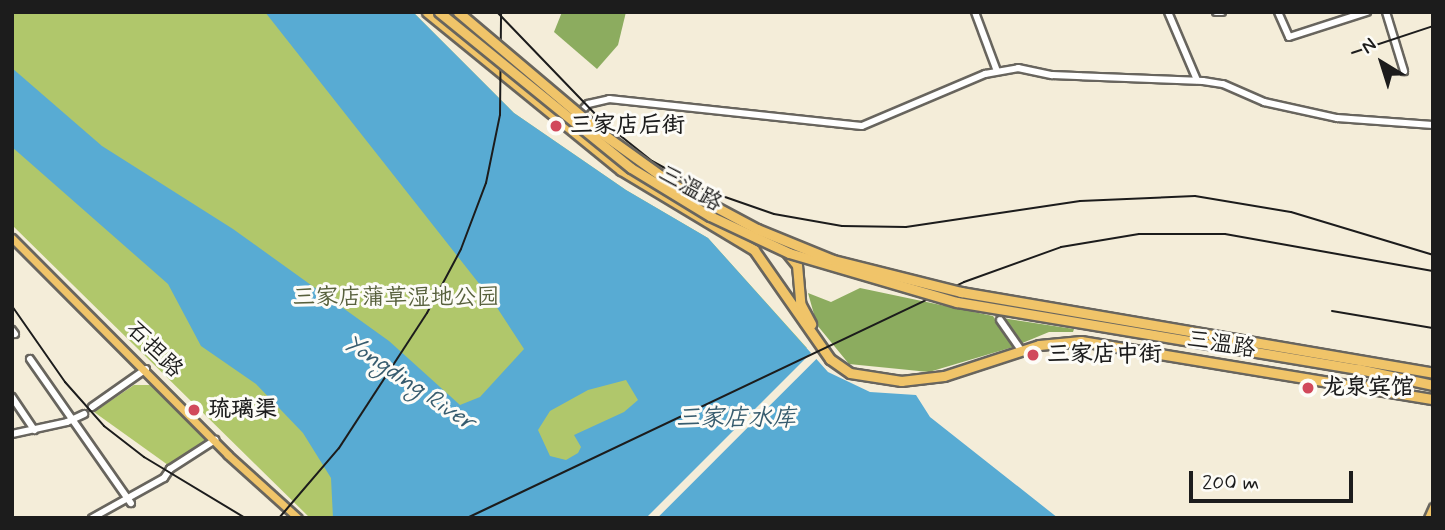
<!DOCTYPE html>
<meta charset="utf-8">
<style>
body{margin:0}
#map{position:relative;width:1445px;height:530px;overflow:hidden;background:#f4edd9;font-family:Mynerve,"LXGW WenKai TC",sans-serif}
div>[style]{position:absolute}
.green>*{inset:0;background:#b0c76b}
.forest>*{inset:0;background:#8cac5f}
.water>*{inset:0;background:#58abd3}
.pier>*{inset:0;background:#f4edd9;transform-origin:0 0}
.roads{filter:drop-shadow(2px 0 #68655e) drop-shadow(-2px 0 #68655e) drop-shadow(0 2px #68655e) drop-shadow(0 -2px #68655e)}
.minor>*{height:6px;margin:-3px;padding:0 3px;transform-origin:3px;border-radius:3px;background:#fff}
.major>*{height:7px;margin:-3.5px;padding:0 3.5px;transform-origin:3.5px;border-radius:3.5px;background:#f0c469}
.highway>*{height:9px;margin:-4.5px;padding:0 4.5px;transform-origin:4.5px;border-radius:4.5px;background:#f0c469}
.rail>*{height:2px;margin:-1px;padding:0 1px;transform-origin:1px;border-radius:1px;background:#1c1c1c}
.bridges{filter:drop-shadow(2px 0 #68655e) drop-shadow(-2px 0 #68655e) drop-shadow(0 2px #68655e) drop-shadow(0 -2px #68655e)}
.highway-bridge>*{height:9px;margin:-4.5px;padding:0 4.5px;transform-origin:4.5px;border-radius:4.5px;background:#f0c469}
.dots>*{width:19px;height:19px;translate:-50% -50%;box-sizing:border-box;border:4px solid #fdfcf7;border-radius:50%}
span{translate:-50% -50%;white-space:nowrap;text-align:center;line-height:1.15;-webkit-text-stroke:6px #fdfcf7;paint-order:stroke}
.poi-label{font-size:23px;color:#1c1c1c;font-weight:700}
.left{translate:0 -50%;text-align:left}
.street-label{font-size:23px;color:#1c1c1c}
.park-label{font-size:23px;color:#57603c}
.water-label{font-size:24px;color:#375c6e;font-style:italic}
.frame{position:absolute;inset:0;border:14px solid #1c1c1c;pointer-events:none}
.north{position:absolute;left:1347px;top:28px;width:70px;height:70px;-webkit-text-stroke:5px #fdfcf7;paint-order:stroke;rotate:322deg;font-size:19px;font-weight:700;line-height:28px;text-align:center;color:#1c1c1c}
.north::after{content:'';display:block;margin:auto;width:24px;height:32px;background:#1c1c1c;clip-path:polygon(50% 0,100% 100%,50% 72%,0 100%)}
.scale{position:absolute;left:1189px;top:471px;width:164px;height:32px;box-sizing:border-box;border:4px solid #1c1c1c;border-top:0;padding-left:9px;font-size:21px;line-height:24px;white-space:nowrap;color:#1c1c1c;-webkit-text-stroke:5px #fdfcf7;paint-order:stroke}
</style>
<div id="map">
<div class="green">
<div style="clip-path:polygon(12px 12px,413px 12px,514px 113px,626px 190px,708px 238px,807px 348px,450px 518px,310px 518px,12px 225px)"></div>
<div style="clip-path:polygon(134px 385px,152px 385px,206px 440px,168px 465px,94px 412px)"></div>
</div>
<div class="forest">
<div style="clip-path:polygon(562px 12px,626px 12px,618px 45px,597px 69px,554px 32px)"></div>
<div style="clip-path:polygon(860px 288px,993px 316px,1013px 347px,929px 372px,849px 364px,817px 325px,808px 293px,831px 302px)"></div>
<div style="clip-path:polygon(1002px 318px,1074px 329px,1073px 332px,1049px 332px,1020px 344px)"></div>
</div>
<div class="water">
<div style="clip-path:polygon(evenodd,265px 12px,413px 12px,514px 113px,626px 190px,708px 238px,828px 372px,870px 392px,916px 395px,930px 417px,1058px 518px,333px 518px,331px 478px,303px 433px,256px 384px,201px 346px,168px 284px,12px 147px,12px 68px,102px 146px,233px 229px,389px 341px,460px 405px,480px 397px,524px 349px,492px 300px,265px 12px,626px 380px,638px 400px,624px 412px,574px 435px,581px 447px,578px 453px,566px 460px,550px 456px,538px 430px,550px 411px,588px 390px,626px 380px)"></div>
</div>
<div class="pier">
<div style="left:813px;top:351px;width:8px;height:390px;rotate:45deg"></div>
</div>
<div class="roads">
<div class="minor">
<div style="left:975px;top:12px;width:63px;rotate:69.6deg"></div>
<div style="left:1168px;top:12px;width:74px;rotate:66.9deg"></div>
<div style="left:1216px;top:12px;width:6px"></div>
<div style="left:1278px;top:12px;width:27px;rotate:66deg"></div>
<div style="left:1289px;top:37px;width:82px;rotate:-17.8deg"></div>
<div style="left:1386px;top:12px;width:62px;rotate:73deg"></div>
<div style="left:576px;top:117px;width:18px;rotate:-47deg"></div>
<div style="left:588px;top:104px;width:22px;rotate:-13deg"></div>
<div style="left:609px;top:99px;width:254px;rotate:6.1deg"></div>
<div style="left:862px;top:126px;width:134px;rotate:-22.9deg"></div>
<div style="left:985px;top:74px;width:34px;rotate:-10deg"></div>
<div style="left:1018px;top:68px;width:35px;rotate:12deg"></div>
<div style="left:1052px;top:75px;width:151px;rotate:2.3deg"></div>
<div style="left:1203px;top:81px;width:20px;rotate:9deg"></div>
<div style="left:1223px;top:84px;width:45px;rotate:23.7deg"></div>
<div style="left:1264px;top:102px;width:75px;rotate:12.4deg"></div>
<div style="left:1337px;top:118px;width:96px;rotate:4.2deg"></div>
<div style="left:1000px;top:320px;width:37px;rotate:55deg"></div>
<div style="left:12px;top:330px;width:5px;rotate:53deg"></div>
<div style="left:30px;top:359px;width:176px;rotate:55deg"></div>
<div style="left:12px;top:397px;width:40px;rotate:56deg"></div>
<div style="left:92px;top:407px;width:66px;rotate:-35.1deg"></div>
<div style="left:12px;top:434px;width:56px;rotate:-12.3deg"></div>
<div style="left:67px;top:422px;width:19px;rotate:-25deg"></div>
<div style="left:92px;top:518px;width:82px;rotate:-29.1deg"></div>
<div style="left:164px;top:478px;width:11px;rotate:-56deg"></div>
<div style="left:170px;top:469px;width:54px;rotate:-32.8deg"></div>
</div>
<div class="major">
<div style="left:12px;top:238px;width:306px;rotate:45.1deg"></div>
<div style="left:228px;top:455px;width:94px;rotate:42deg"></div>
<div style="left:1428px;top:518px;width:12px;rotate:-66deg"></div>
</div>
<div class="highway">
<div style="left:427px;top:12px;width:250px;rotate:39.2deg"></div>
<div style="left:621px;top:170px;width:155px;rotate:31deg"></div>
<div style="left:754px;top:250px;width:133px;rotate:55.1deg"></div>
<div style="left:830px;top:359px;width:24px;rotate:35deg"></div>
<div style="left:850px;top:373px;width:52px;rotate:8.9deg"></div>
<div style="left:901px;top:381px;width:43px;rotate:-6.6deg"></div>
<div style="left:944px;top:376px;width:100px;rotate:-18.1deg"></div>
<div style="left:1039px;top:345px;width:42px;rotate:-5.4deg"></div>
<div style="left:1081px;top:341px;width:357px;rotate:9.4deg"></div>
<div style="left:775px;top:238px;width:35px;rotate:51deg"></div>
<div style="left:797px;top:265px;width:38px;rotate:85deg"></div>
<div style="left:800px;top:303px;width:24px;rotate:62deg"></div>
<div style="left:1369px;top:385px;width:35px;rotate:-7deg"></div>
</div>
</div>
<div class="rail">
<div style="left:497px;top:12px;width:151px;rotate:46.1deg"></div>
<div style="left:602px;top:121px;width:64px;rotate:38.7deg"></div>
<div style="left:652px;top:161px;width:60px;rotate:28.7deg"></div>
<div style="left:705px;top:190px;width:73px;rotate:19.2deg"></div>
<div style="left:774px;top:214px;width:69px;rotate:10deg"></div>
<div style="left:842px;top:226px;width:64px;rotate:0.9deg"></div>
<div style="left:906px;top:227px;width:176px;rotate:-8.5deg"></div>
<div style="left:1080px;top:201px;width:115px;rotate:-2.5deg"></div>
<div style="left:1195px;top:196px;width:97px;rotate:9.5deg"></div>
<div style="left:1291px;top:212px;width:148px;rotate:16.8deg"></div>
<div style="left:1352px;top:53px;width:85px;rotate:-18.4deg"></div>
<div style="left:12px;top:306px;width:93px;rotate:55.1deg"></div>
<div style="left:65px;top:382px;width:59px;rotate:48.4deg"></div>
<div style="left:104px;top:426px;width:51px;rotate:37.8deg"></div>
<div style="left:144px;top:457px;width:118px;rotate:31.1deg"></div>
<div style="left:1332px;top:311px;width:102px;rotate:9.6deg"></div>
<div style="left:279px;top:518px;width:92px;rotate:-49.4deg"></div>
<div style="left:339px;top:448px;width:161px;rotate:-56.9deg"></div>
<div style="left:427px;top:313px;width:72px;rotate:-62deg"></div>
<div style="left:461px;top:249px;width:71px;rotate:-69.3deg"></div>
<div style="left:486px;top:183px;width:69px;rotate:-78.4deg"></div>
<div style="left:500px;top:115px;width:103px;rotate:-89.4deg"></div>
<div style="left:467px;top:518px;width:550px;rotate:-25.4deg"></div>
<div style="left:964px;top:282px;width:103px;rotate:-19.8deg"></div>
<div style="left:1061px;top:247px;width:79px;rotate:-9.5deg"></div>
<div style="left:1139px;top:234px;width:86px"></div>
<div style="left:1225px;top:234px;width:211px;rotate:10.1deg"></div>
</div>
<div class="bridges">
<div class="highway-bridge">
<div style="left:439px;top:12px;width:247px;rotate:39.1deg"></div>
<div style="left:631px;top:168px;width:92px;rotate:31.3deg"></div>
<div style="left:710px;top:216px;width:87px;rotate:25.1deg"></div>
<div style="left:789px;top:253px;width:175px;rotate:16.3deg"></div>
<div style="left:957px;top:302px;width:408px;rotate:9.5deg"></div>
<div style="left:1359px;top:369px;width:76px;rotate:12.2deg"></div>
<div style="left:458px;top:12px;width:186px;rotate:40.2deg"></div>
<div style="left:600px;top:132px;width:87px;rotate:35.7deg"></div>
<div style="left:671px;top:183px;width:98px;rotate:28.1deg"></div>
<div style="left:757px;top:229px;width:82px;rotate:22.2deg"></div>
<div style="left:833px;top:260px;width:132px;rotate:14deg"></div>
<div style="left:961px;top:292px;width:479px;rotate:9.7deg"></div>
</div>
</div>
<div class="dots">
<div style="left:556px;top:126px;background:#d1495b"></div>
<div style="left:1033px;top:355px;background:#d1495b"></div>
<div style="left:1308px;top:388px;background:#d1495b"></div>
<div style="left:194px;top:410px;background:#d1495b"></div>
</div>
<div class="poi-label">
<span class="left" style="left:570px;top:126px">三家店后街</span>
<span class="left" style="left:1047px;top:355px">三家店中街</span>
<span class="left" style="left:1322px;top:388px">龙泉宾馆</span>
<span class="left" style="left:208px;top:410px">琉璃渠</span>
</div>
<div class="street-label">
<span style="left:690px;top:189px;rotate:30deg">三温路</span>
<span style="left:1221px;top:345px;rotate:9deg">三温路</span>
<span style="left:154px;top:350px;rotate:45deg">石担路</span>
</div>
<div class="park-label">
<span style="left:396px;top:298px">三家店蒲草湿地公园</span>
</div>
<div class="water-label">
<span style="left:409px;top:383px;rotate:34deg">Yongding River</span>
<span style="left:736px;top:419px">三家店水库</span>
</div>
<div class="frame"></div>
<div class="north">N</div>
<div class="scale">200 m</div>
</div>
